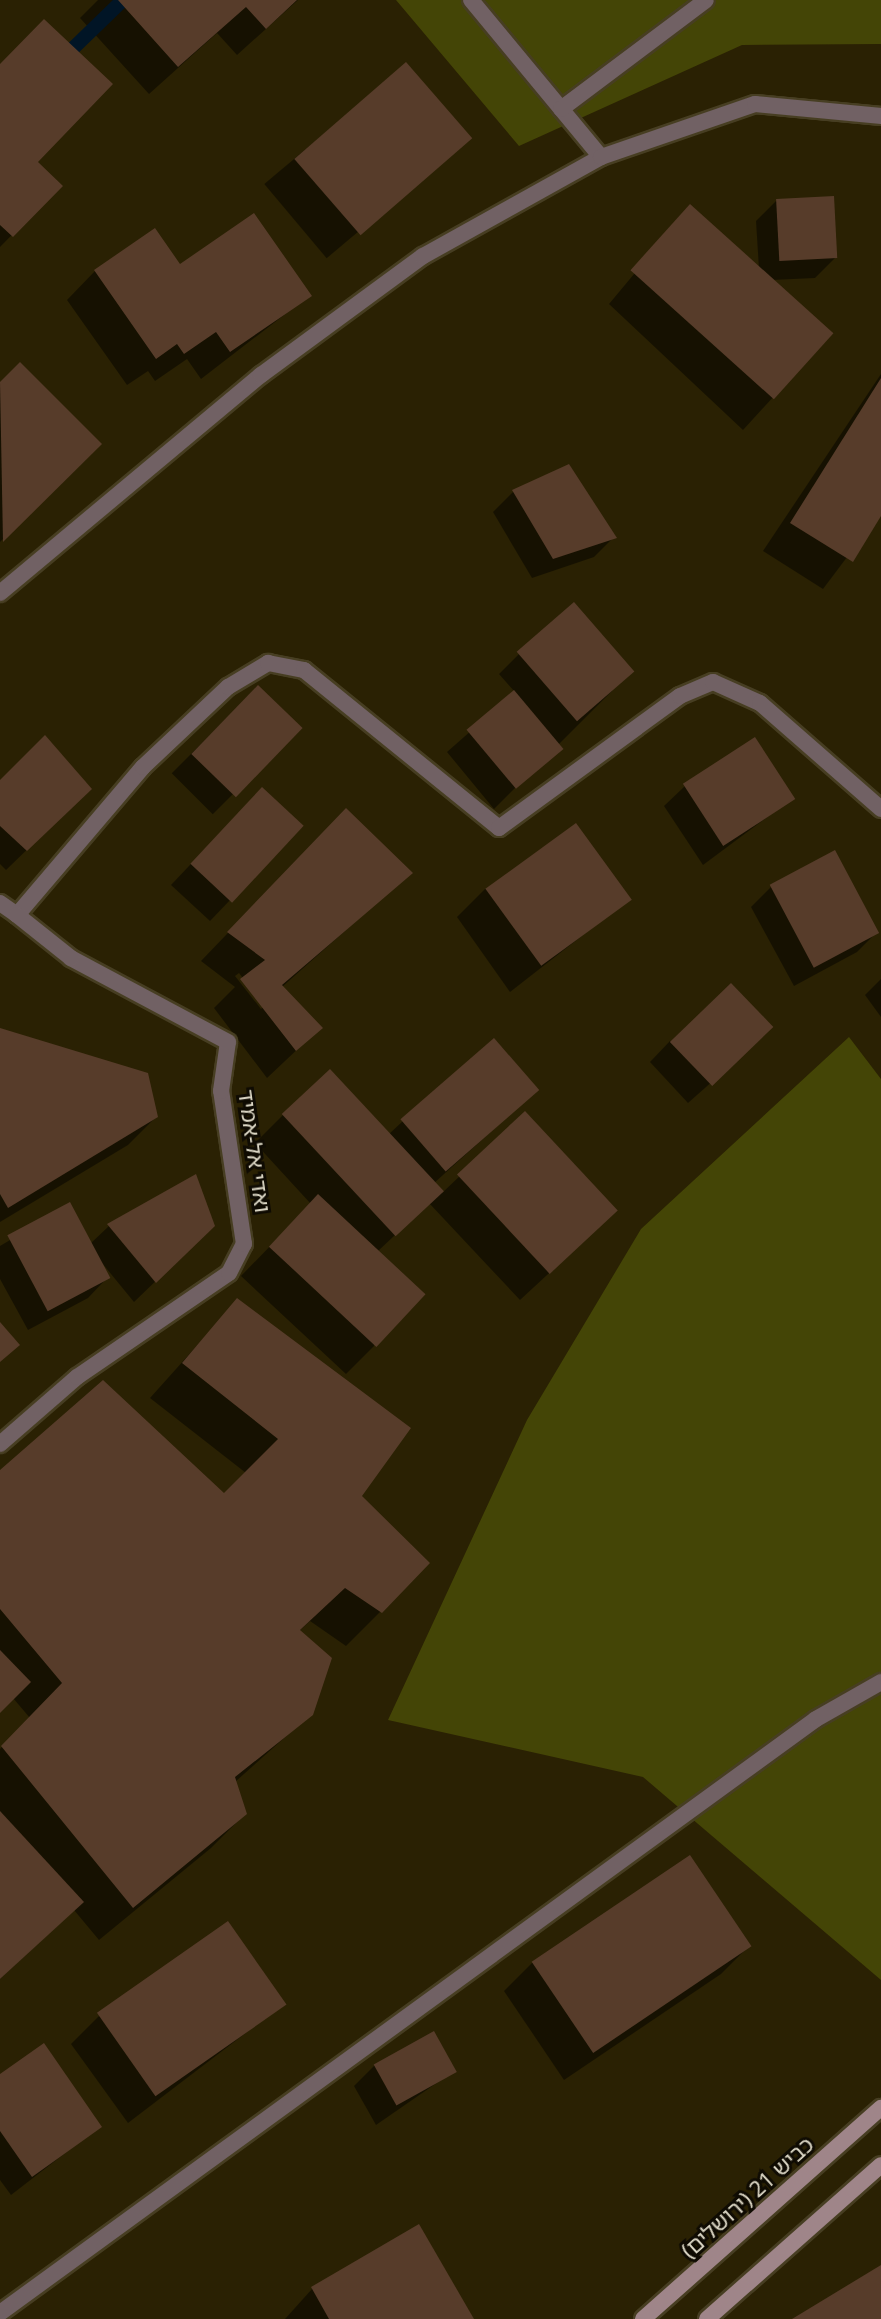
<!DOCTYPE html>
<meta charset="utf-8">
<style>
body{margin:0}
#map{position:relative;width:881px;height:2319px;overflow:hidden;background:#2a2103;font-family:"Noto Sans","Noto Sans Hebrew",sans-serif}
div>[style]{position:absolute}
.green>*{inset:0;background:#444506}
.shadow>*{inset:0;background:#0007;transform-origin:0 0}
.stream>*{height:14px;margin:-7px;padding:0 7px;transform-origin:7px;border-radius:7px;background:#011526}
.building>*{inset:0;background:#573c2a;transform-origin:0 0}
.roads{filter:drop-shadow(2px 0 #473e22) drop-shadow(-2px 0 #473e22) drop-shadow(0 2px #473e22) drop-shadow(0 -2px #473e22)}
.street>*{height:16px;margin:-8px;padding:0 8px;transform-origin:8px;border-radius:8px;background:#716164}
.secondary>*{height:16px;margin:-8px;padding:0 8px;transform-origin:8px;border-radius:8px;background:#9f8589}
span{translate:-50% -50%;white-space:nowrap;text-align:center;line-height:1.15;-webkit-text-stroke:6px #0f0b02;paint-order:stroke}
.street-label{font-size:22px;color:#ded9c7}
</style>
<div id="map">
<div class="green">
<div style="clip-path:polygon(396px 0,881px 0,881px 44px,742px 45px,519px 146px)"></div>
<div style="clip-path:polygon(849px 1037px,881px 1079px,881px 1980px,643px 1777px,388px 1720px,527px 1420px,641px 1229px)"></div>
</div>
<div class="shadow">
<div style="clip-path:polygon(98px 0,298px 0,237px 55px,217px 33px,149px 94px,80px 18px)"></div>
<div style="left:406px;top:65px;width:97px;height:185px;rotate:50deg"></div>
<div style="clip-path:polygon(0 66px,35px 162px,60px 186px,0 247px)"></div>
<div style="clip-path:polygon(776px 201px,835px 258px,815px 278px,772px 280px,832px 333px,743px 430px,609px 304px,690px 207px,759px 269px,756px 221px)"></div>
<div style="clip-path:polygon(179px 267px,310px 295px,201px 379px,187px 359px,155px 381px,148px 371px,127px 385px,67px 300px,95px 271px)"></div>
<div style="clip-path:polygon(20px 365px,99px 444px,0 542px,0 385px)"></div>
<div style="clip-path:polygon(881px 374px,881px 512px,823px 589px,763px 551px)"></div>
<div style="clip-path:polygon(568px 467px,614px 537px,594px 557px,532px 578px,493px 512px,513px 492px)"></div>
<div style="clip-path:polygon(519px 654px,612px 691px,494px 809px,447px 752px,515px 692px,499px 674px)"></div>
<div style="left:258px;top:687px;width:58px;height:122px;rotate:45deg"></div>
<div style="clip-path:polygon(0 782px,69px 809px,6px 870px,0 864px)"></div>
<div style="clip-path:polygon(685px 786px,793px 798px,703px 865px,664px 806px)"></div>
<div style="clip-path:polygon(242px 810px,301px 826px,210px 921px,171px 885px)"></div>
<div style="clip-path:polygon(evenodd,318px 839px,410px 873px,282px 987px,320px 1028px,267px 1078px,214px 1008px,235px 987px,201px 961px,318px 839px,239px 973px,264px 1006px,261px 1009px,235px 976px,239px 973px)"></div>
<div style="clip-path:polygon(771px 887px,877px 932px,857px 952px,794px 986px,751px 907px)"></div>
<div style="clip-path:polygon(485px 889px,628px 900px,510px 992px,457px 917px)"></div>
<div style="clip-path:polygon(881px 979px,881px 1017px,865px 995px)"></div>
<div style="clip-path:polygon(0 1030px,156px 1117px,128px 1145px,0 1222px)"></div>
<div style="clip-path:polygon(670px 1041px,750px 1048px,688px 1103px,650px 1062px)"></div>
<div style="clip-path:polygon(537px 1090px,433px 1184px,442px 1193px,525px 1114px,587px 1238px,520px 1300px,429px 1203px,377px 1252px,374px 1346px,346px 1374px,241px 1276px,311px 1204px,255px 1143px,283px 1115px,388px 1135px,403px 1121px)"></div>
<div style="clip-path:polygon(69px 1205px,90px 1244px,109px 1226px,192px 1246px,134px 1302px,102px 1263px,108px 1277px,88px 1298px,28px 1330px,0 1279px,0 1246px)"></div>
<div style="clip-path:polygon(237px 1301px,359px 1496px,380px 1612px,346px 1646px,310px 1621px,298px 1632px,311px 1714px,235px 1782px,245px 1814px,211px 1848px,99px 1940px,74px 1910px,0 1979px,0 1749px,30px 1718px,13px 1698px,0 1710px,0 1472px,224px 1495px,246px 1473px,150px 1398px)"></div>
<div style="clip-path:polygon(749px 1946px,721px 1974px,564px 2080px,504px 1991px,532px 1963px)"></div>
<div style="clip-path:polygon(285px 2003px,128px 2123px,71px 2044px,99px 2016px)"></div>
<div style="clip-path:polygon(374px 2066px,454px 2071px,376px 2125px,354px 2086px)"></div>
<div style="clip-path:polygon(0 2077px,99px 2127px,11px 2195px,0 2180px)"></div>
<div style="clip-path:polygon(418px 2227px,472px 2319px,285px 2319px,312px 2289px)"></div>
</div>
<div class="stream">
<div style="left:61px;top:60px;width:86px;rotate:-44.1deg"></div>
</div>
<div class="building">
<div style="clip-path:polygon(118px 0,297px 0,266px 29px,246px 7px,178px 67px)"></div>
<div style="clip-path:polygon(44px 19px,113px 84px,38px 162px,63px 186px,13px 237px,0 225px,0 64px)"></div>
<div style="left:406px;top:62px;width:101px;height:148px;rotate:49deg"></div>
<div style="left:834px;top:196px;width:62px;height:58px;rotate:87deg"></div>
<div style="left:690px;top:204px;width:193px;height:89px;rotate:42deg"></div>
<div style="clip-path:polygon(254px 213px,312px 296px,230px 352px,216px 332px,184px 354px,177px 344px,156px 359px,94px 270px,155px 228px,180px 264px)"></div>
<div style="clip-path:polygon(20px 362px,102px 444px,3px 542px,0 382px)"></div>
<div style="clip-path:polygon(881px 378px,881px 516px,853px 562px,790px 523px)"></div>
<div style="clip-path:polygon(569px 464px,617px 538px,553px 559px,512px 490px)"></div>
<div style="left:574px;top:602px;width:92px;height:76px;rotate:49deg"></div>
<div style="left:258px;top:685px;width:62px;height:96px;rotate:44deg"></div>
<div style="left:514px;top:690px;width:77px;height:62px;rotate:50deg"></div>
<div style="clip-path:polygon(45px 735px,92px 789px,27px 851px,0 826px,0 780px)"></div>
<div style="left:755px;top:737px;width:74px;height:86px;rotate:57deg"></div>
<div style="left:262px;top:787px;width:57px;height:105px;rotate:43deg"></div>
<div style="clip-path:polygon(346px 808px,413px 873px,282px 985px,323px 1028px,296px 1051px,240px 979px,265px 960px,227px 932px)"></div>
<div style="left:576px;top:823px;width:95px;height:112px;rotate:54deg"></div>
<div style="left:835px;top:850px;width:94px;height:74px;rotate:62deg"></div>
<div style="left:731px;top:983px;width:61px;height:85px;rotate:46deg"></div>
<div style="clip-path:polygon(0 1028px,148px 1073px,158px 1117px,8px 1208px,0 1194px)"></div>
<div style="left:494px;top:1038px;width:69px;height:124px;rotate:49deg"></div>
<div style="left:330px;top:1069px;width:167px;height:66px;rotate:47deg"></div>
<div style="left:525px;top:1111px;width:136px;height:93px;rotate:47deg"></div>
<div style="clip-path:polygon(196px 1174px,215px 1226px,156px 1283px,107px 1224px)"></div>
<div style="left:318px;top:1194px;width:147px;height:72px;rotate:43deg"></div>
<div style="left:70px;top:1202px;width:86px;height:71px;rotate:62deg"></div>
<div style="clip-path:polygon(237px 1298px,411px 1428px,362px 1496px,430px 1563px,382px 1613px,345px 1588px,300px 1630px,332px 1658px,313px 1715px,235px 1777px,247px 1814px,133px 1908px,1px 1746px,62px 1683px,0 1609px,0 1470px,103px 1380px,224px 1493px,278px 1439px,182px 1363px)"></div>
<div style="clip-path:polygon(0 1322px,20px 1345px,0 1362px)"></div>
<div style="clip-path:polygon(0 1650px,31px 1682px,0 1713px)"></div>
<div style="clip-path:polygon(0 1811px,84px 1902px,0 1979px)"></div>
<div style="left:690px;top:1855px;width:110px;height:191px;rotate:56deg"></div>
<div style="left:228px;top:1921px;width:102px;height:160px;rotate:55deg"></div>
<div style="left:434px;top:2031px;width:47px;height:69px;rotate:61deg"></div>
<div style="clip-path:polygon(44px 2043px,102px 2127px,32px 2177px,0 2131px,0 2074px)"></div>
<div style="clip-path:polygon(419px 2224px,474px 2319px,329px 2319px,311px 2287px)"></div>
<div style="clip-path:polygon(881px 2265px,881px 2319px,792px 2319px)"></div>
</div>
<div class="roads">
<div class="street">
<div style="left:471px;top:0;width:204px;rotate:50.4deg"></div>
<div style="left:561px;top:109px;width:181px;rotate:-36.9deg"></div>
<div style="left:0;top:593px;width:340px;rotate:-39.9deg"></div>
<div style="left:261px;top:375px;width:201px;rotate:-36.3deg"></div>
<div style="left:423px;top:256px;width:204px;rotate:-29.1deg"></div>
<div style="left:601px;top:157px;width:163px;rotate:-19deg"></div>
<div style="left:755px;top:104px;width:127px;rotate:5.4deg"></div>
<div style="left:0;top:903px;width:21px;rotate:35deg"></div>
<div style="left:17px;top:915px;width:194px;rotate:-49.6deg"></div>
<div style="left:143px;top:767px;width:117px;rotate:-43.3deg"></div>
<div style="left:228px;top:687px;width:47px;rotate:-31deg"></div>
<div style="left:268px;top:663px;width:37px;rotate:11deg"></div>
<div style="left:304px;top:670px;width:251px;rotate:39deg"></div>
<div style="left:499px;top:828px;width:224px;rotate:-36.1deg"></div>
<div style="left:680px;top:696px;width:36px;rotate:-23deg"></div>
<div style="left:713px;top:682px;width:51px;rotate:24.1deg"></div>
<div style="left:760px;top:703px;width:161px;rotate:41.2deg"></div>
<div style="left:0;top:1444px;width:102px;rotate:-41deg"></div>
<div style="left:77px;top:1377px;width:184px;rotate:-34.4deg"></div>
<div style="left:229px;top:1273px;width:33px;rotate:-63deg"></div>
<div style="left:244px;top:1244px;width:155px;rotate:-98.5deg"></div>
<div style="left:221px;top:1091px;width:49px;rotate:-81.9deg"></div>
<div style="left:228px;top:1042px;width:178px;rotate:-151.9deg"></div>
<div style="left:71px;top:958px;width:69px;rotate:-141.5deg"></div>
<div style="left:0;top:2313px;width:1009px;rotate:-36.05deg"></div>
<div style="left:816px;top:1719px;width:75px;rotate:-29.6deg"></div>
</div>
<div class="secondary">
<div style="left:643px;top:2319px;width:318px;rotate:-41.6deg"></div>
<div style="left:707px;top:2319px;width:232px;rotate:-41.5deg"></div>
</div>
</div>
<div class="street-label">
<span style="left:255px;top:1151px;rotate:82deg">ואדי אל-אמיד</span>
<span style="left:747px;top:2197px;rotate:-42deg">כביש 21 (ירושלים)</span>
</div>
</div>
